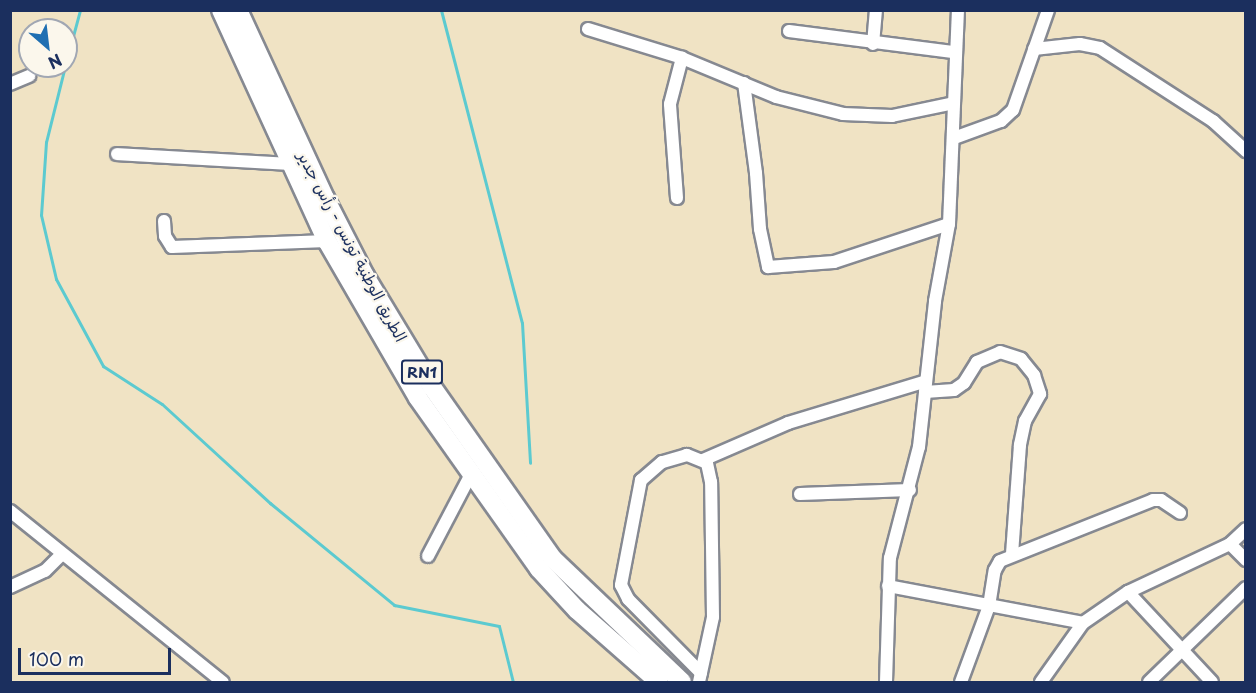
<!DOCTYPE html>
<meta charset="utf-8">
<style>
body{margin:0}
#map{position:relative;width:1256px;height:693px;overflow:hidden;background:#f0e3c4;font-family:"Playpen Sans","Playpen Sans Arabic",sans-serif}
div>[style]{position:absolute}
.stream>*{height:3px;margin:-1.5px;padding:0 1.5px;transform-origin:1.5px;border-radius:1.5px;background:#5ccad0}
.roads{filter:drop-shadow(2px 0 #868991) drop-shadow(-2px 0 #868991) drop-shadow(0 2px #868991) drop-shadow(0 -2px #868991)}
.street>*{height:12px;margin:-6px;padding:0 6px;transform-origin:6px;border-radius:6px;background:#fff}
.primary>*{height:18px;margin:-9px;padding:0 9px;transform-origin:9px;border-radius:9px;background:#fff}
span{translate:-50% -50%;white-space:nowrap;text-align:center;line-height:1.15;-webkit-text-stroke:4.5px #fbf7ec;paint-order:stroke}
.shield-label span{padding:2px 4px;background:#fbf7ec;border:2px solid;border-radius:4px;-webkit-text-stroke-width:0}
.shield-label{font-size:15px;color:#1b2f5e;font-weight:700}
.street-label{font-size:16px;color:#1b2f5e}
.frame{position:absolute;inset:0;border:12px solid #1b2f5e;pointer-events:none}
.north{position:absolute;left:18px;top:18px;width:60px;height:60px;box-sizing:border-box;background:#fbf7ec;border:2px solid #a1a7b3;border-radius:50%;rotate:152deg;font-size:16px;font-weight:700;line-height:24px;text-align:center;color:#1b2f5e}
.north::after{content:'';display:block;margin:auto;width:21px;height:27px;background:#1f6fb2;clip-path:polygon(50% 0,100% 100%,50% 72%,0 100%)}
.scale{position:absolute;left:18px;top:648px;width:153px;height:27px;box-sizing:border-box;border:3px solid #1b2f5e;border-top:0;padding-left:8px;font-size:18px;line-height:21px;white-space:nowrap;color:#1b2f5e;-webkit-text-stroke:4px #fbf7ec;paint-order:stroke}
</style>
<div id="map">
<div class="stream">
<div style="left:441px;top:10px;width:323px;rotate:75.5deg"></div>
<div style="left:522px;top:323px;width:140px;rotate:86.7deg"></div>
<div style="left:66px;top:62px;width:54px;rotate:-74.9deg"></div>
<div style="left:65px;top:66px;width:78px;rotate:104deg"></div>
<div style="left:46px;top:142px;width:73px;rotate:93.9deg"></div>
<div style="left:41px;top:215px;width:66px;rotate:76.8deg"></div>
<div style="left:56px;top:279px;width:99px;rotate:61.6deg"></div>
<div style="left:103px;top:366px;width:70px;rotate:32.8deg"></div>
<div style="left:162px;top:404px;width:147px;rotate:42.5deg"></div>
<div style="left:270px;top:503px;width:161px;rotate:39.4deg"></div>
<div style="left:394px;top:605px;width:107px;rotate:11.3deg"></div>
<div style="left:499px;top:626px;width:58px;rotate:76deg"></div>
</div>
<div class="roads">
<div class="street">
<div style="left:588px;top:29px;width:98px;rotate:17.1deg"></div>
<div style="left:682px;top:58px;width:102px;rotate:22.5deg"></div>
<div style="left:776px;top:97px;width:69px;rotate:14.2deg"></div>
<div style="left:843px;top:114px;width:49px;rotate:2.3deg"></div>
<div style="left:892px;top:116px;width:63px;rotate:-11.8deg"></div>
<div style="left:789px;top:31px;width:165px;rotate:7.3deg"></div>
<div style="left:873px;top:44px;width:34px;rotate:-85deg"></div>
<div style="left:1034px;top:49px;width:46px;rotate:-6.2deg"></div>
<div style="left:1080px;top:44px;width:20px;rotate:11deg"></div>
<div style="left:1100px;top:48px;width:135px;rotate:32.9deg"></div>
<div style="left:1213px;top:121px;width:45px;rotate:42.3deg"></div>
<div style="left:744px;top:83px;width:91px;rotate:82.4deg"></div>
<div style="left:756px;top:173px;width:56px;rotate:85.9deg"></div>
<div style="left:760px;top:229px;width:39px;rotate:78deg"></div>
<div style="left:768px;top:267px;width:66px;rotate:-4.3deg"></div>
<div style="left:834px;top:262px;width:121px;rotate:-18.3deg"></div>
<div style="left:10px;top:84px;width:21px;rotate:-23deg"></div>
<div style="left:954px;top:138px;width:50px;rotate:-19.9deg"></div>
<div style="left:1001px;top:121px;width:16px;rotate:-43deg"></div>
<div style="left:1013px;top:110px;width:106px;rotate:-70.7deg"></div>
<div style="left:117px;top:154px;width:172px;rotate:3.3deg"></div>
<div style="left:677px;top:198px;width:94px;rotate:-94.3deg"></div>
<div style="left:670px;top:104px;width:48px;rotate:-75.4deg"></div>
<div style="left:164px;top:221px;width:15px;rotate:86deg"></div>
<div style="left:165px;top:236px;width:13px;rotate:58deg"></div>
<div style="left:172px;top:247px;width:155px;rotate:-2.2deg"></div>
<div style="left:925px;top:392px;width:29px;rotate:-4deg"></div>
<div style="left:954px;top:390px;width:12px;rotate:-35deg"></div>
<div style="left:964px;top:383px;width:25px;rotate:-58deg"></div>
<div style="left:977px;top:362px;width:25px;rotate:-23deg"></div>
<div style="left:1000px;top:352px;width:22px;rotate:18deg"></div>
<div style="left:1021px;top:359px;width:21px;rotate:51deg"></div>
<div style="left:1034px;top:375px;width:20px;rotate:72deg"></div>
<div style="left:1040px;top:394px;width:31px;rotate:119deg"></div>
<div style="left:1025px;top:421px;width:25px;rotate:102deg"></div>
<div style="left:1020px;top:445px;width:110px;rotate:94.2deg"></div>
<div style="left:703px;top:460px;width:93px;rotate:-23.5deg"></div>
<div style="left:788px;top:423px;width:144px;rotate:-16.9deg"></div>
<div style="left:800px;top:494px;width:110px;rotate:-2.1deg"></div>
<div style="left:10px;top:511px;width:273px;rotate:38.8deg"></div>
<div style="left:1230px;top:544px;width:23px;rotate:45deg"></div>
<div style="left:428px;top:556px;width:90px;rotate:-62.3deg"></div>
<div style="left:888px;top:586px;width:198px;rotate:10.7deg"></div>
<div style="left:10px;top:587px;width:38px;rotate:-25deg"></div>
<div style="left:45px;top:571px;width:23px;rotate:-45deg"></div>
<div style="left:1128px;top:592px;width:123px;rotate:47deg"></div>
<div style="left:699px;top:682px;width:66px;rotate:-77.8deg"></div>
<div style="left:713px;top:617px;width:135px;rotate:-90.8deg"></div>
<div style="left:711px;top:482px;width:19px;rotate:-102deg"></div>
<div style="left:707px;top:463px;width:22px;rotate:-158deg"></div>
<div style="left:687px;top:455px;width:26px;rotate:164deg"></div>
<div style="left:662px;top:462px;width:28px;rotate:139deg"></div>
<div style="left:641px;top:480px;width:107px;rotate:100.8deg"></div>
<div style="left:621px;top:585px;width:16px;rotate:63deg"></div>
<div style="left:628px;top:599px;width:104px;rotate:45.4deg"></div>
<div style="left:886px;top:682px;width:124px;rotate:-88.2deg"></div>
<div style="left:890px;top:558px;width:115px;rotate:-75.4deg"></div>
<div style="left:919px;top:447px;width:147px;rotate:-83.7deg"></div>
<div style="left:935px;top:301px;width:78px;rotate:-79.7deg"></div>
<div style="left:949px;top:224px;width:214px;rotate:-87.6deg"></div>
<div style="left:961px;top:682px;width:81px;rotate:-69.8deg"></div>
<div style="left:989px;top:606px;width:36px;rotate:-81deg"></div>
<div style="left:995px;top:570px;width:10px;rotate:-61deg"></div>
<div style="left:1000px;top:561px;width:165px;rotate:-21.7deg"></div>
<div style="left:1153px;top:500px;width:8px"></div>
<div style="left:1161px;top:500px;width:23px;rotate:34deg"></div>
<div style="left:1041px;top:682px;width:72px;rotate:-54.6deg"></div>
<div style="left:1083px;top:623px;width:55px;rotate:-34.6deg"></div>
<div style="left:1128px;top:592px;width:113px;rotate:-25.2deg"></div>
<div style="left:1230px;top:544px;width:22px;rotate:-43deg"></div>
<div style="left:1149px;top:682px;width:135px;rotate:-44.1deg"></div>
</div>
<div class="primary">
<div style="left:221px;top:10px;width:254px;rotate:65.4deg"></div>
<div style="left:327px;top:241px;width:181px;rotate:59.9deg"></div>
<div style="left:418px;top:398px;width:209px;rotate:54.7deg"></div>
<div style="left:539px;top:569px;width:56px;rotate:47.2deg"></div>
<div style="left:577px;top:610px;width:109px;rotate:41.3deg"></div>
<div style="left:238px;top:10px;width:207px;rotate:65.2deg"></div>
<div style="left:325px;top:198px;width:88px;rotate:62.9deg"></div>
<div style="left:365px;top:276px;width:130px;rotate:58.9deg"></div>
<div style="left:432px;top:387px;width:210px;rotate:54.9deg"></div>
<div style="left:553px;top:559px;width:178px;rotate:43.6deg"></div>
</div>
</div>
<div class="shield-label">
<span style="left:422px;top:372px">RN1</span>
</div>
<div class="street-label">
<span style="left:353px;top:246px;rotate:62deg">الطريق الوطنية تونس - رأس جدير</span>
</div>
<div class="frame"></div>
<div class="north">N</div>
<div class="scale">100 m</div>
</div>
